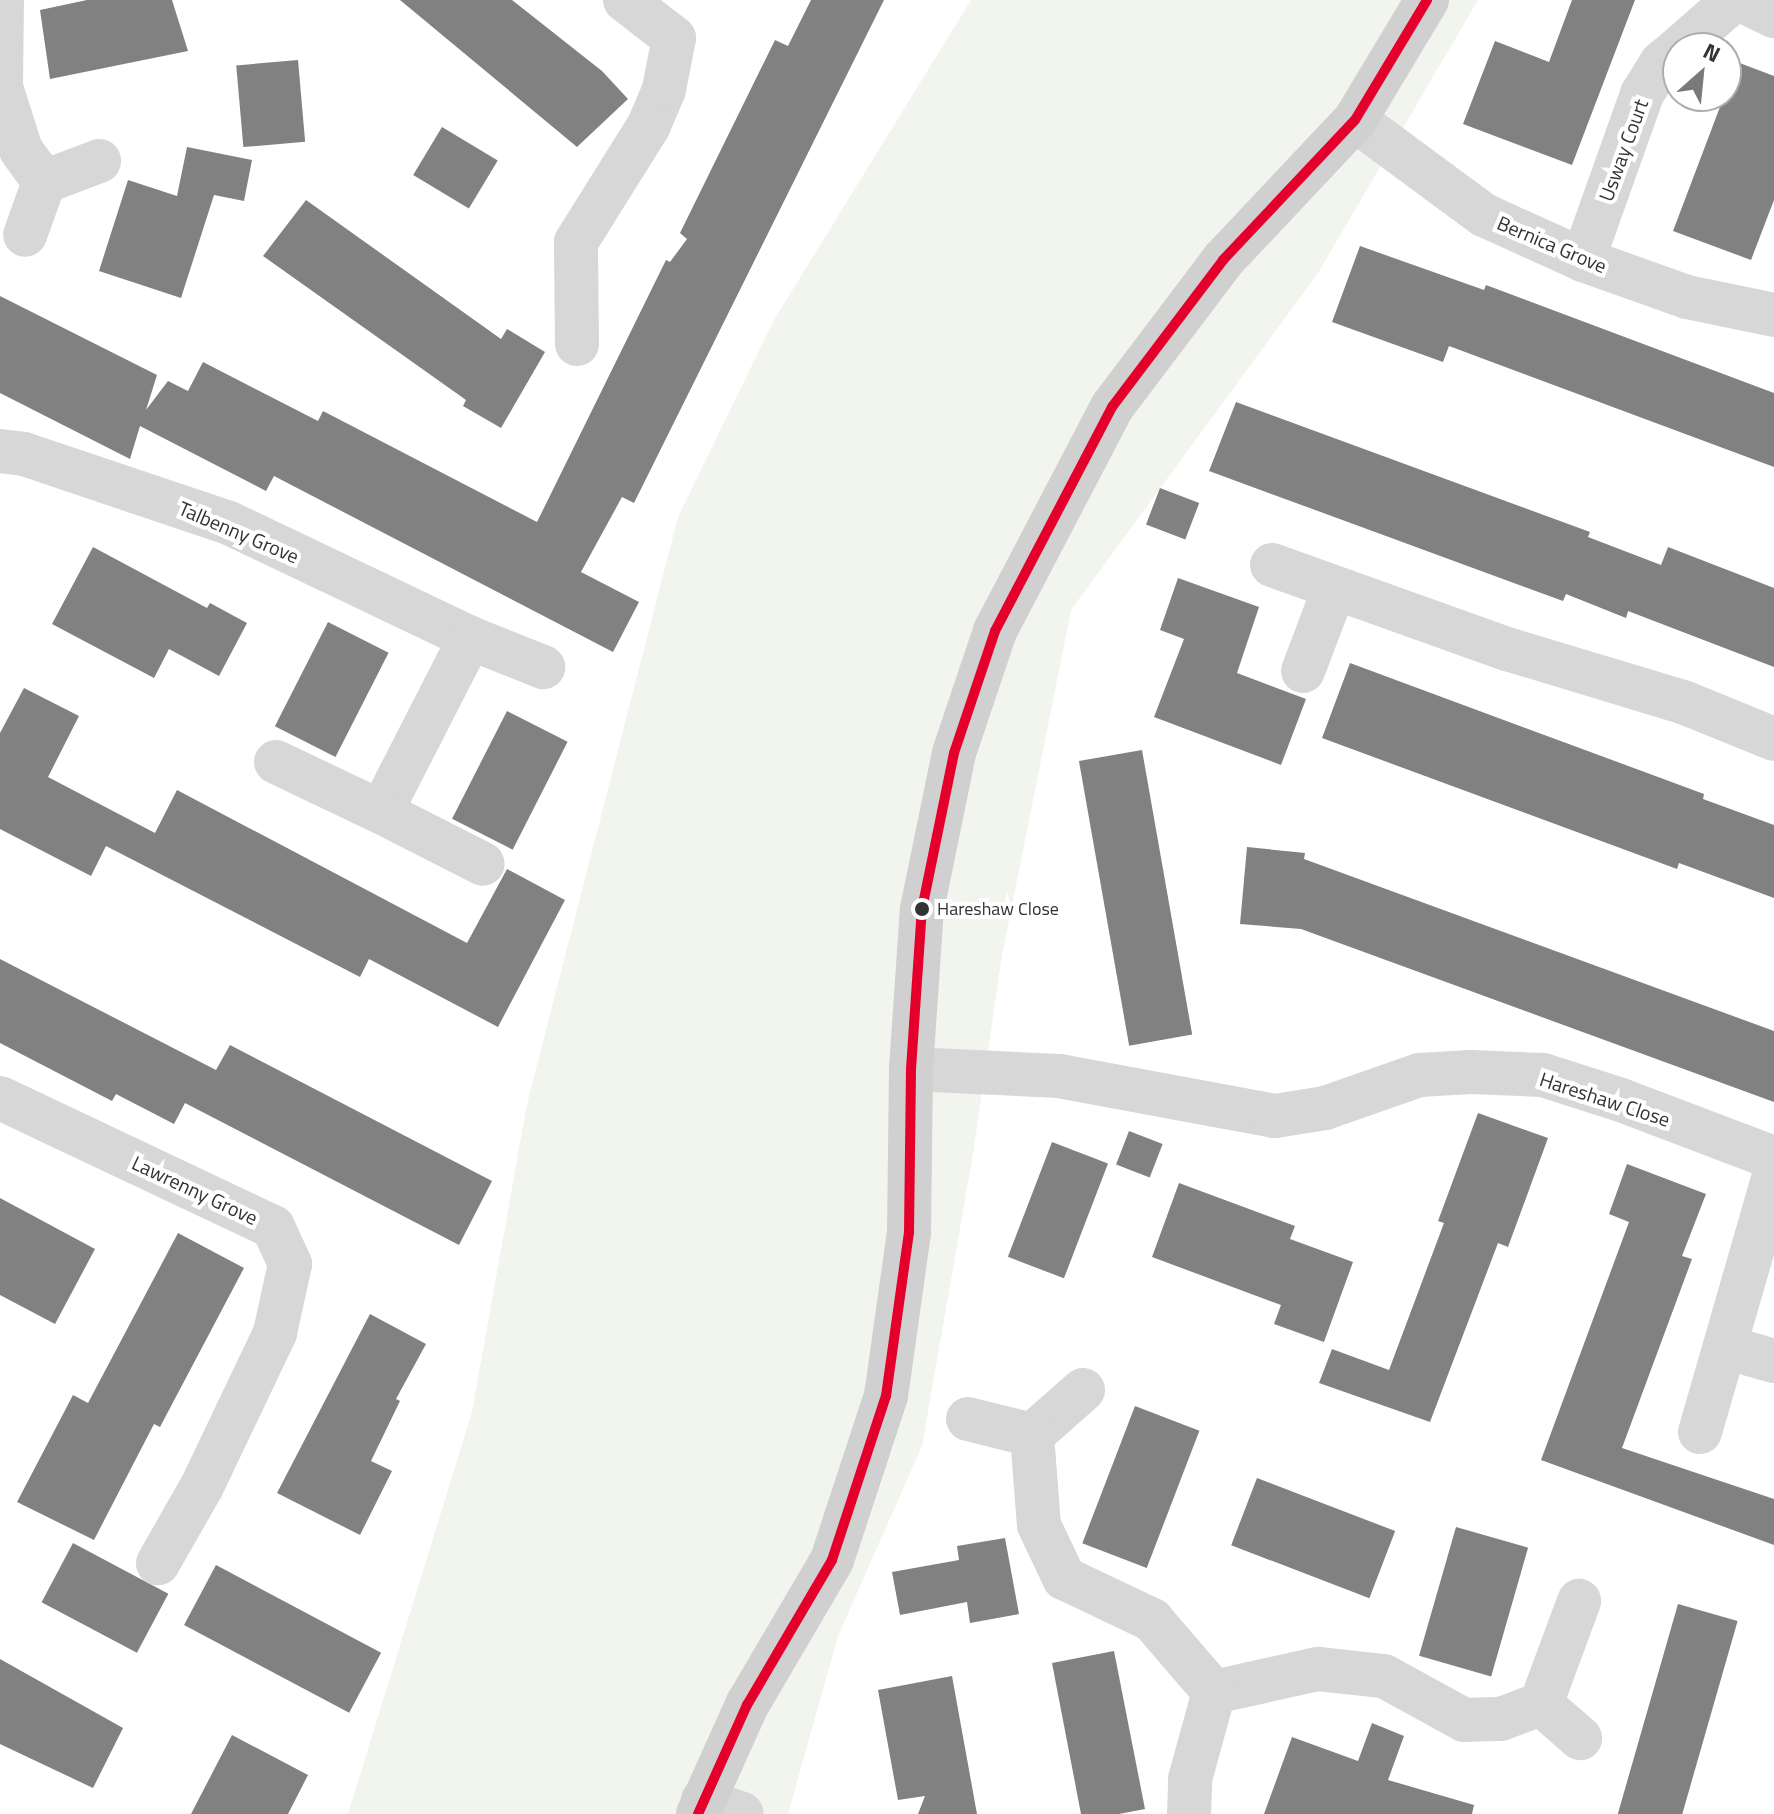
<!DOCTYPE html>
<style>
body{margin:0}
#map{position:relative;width:1774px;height:1814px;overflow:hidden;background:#fff;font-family:"Titillium Web",sans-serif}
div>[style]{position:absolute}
.green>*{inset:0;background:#f1f5ed}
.building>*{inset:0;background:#818181;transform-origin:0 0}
.street>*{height:44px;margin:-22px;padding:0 22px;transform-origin:22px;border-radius:22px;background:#d7d7d7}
.secondary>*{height:44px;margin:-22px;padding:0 22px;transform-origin:22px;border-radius:22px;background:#d0d0d0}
.bus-1>*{height:10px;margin:-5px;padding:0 5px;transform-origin:5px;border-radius:5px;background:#e4002b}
.dots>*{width:22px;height:22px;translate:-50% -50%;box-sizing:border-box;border:4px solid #fff;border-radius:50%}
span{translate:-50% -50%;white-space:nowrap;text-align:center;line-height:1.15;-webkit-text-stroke:8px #fff;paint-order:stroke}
.bus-label{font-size:18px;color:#333}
.left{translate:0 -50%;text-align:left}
.street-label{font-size:20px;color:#333}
.north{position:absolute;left:1662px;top:32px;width:80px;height:80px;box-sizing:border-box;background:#fff;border:2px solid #adadad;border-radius:50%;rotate:27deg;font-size:22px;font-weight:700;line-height:32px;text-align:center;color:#333}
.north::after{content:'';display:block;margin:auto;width:28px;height:36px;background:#7a7a7a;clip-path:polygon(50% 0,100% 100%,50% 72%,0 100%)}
</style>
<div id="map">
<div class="green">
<div style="clip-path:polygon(971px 0,1478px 0,1318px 273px,1071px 610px,1002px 955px,973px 1154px,922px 1446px,838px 1636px,788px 1814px,348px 1814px,472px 1412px,527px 1104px,678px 517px,774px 320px)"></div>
</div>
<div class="building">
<div style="clip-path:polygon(87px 0,172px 0,188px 51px,50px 79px,40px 10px)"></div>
<div style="clip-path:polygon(400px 0,512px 0,602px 71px,628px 99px,577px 147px)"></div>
<div style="clip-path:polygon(811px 0,884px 0,634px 503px,622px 497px,581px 572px,639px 602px,613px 652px,274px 476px,266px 491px,140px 426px,130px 459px,0 393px,0 296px,157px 375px,146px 410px,168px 381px,188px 391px,203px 362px,318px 421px,323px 411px,537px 522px,666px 260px,670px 262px,687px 239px,680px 233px,775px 40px,788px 46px)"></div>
<div style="clip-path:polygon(1572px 0,1635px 0,1572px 165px,1463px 124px,1495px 41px,1549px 62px)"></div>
<div style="left:298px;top:60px;width:82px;height:62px;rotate:85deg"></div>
<div style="clip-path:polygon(1737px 62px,1774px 76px,1774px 200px,1751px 260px,1673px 231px)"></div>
<div style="left:442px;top:127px;width:65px;height:56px;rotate:31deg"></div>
<div style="clip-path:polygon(187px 147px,252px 160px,244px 201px,214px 195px,181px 298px,99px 271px,128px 180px,177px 196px)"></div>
<div style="clip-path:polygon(306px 200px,501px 339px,507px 329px,545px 352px,501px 428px,463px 406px,466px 400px,263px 256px)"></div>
<div style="clip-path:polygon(1360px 246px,1484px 290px,1486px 285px,1774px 393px,1774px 467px,1449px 346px,1443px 362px,1332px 322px)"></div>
<div style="clip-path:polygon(1236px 402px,1590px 532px,1588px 537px,1661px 565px,1668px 547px,1774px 588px,1774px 667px,1628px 611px,1626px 618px,1566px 594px,1563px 601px,1209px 471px)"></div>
<div style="left:1160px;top:488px;width:42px;height:39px;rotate:21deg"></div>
<div style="clip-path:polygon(93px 547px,207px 608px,210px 603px,247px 623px,219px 676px,169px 649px,154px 678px,52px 624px)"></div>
<div style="clip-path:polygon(1178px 578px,1259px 607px,1237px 673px,1306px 699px,1281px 765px,1154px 717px,1184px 639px,1160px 630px)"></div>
<div style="left:328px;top:622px;width:68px;height:117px;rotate:27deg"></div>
<div style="clip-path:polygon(1350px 663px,1704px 794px,1703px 799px,1774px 825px,1774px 898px,1679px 863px,1677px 869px,1322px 738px)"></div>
<div style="clip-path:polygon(24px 688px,79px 716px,48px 777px,155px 833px,177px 790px,467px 943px,507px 869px,565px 900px,498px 1027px,369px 959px,360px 977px,106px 846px,91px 876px,0 829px,0 733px)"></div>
<div style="left:507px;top:711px;width:68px;height:121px;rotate:27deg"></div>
<div style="left:1142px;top:750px;width:289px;height:64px;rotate:80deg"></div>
<div style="clip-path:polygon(1247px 847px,1305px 853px,1304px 859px,1774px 1031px,1774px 1102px,1301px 929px,1240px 924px)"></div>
<div style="clip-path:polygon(0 959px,216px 1070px,230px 1045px,492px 1181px,459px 1245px,185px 1103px,174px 1124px,116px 1094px,112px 1101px,0 1043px)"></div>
<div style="clip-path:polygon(1478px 1113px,1548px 1138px,1508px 1247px,1498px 1243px,1430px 1422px,1319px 1383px,1332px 1349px,1389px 1370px,1444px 1223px,1438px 1221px)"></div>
<div style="left:1129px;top:1131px;width:36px;height:36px;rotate:21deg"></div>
<div style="left:1052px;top:1142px;width:60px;height:123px;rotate:21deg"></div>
<div style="clip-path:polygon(1627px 1164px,1706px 1194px,1682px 1256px,1692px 1259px,1622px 1448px,1774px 1499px,1774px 1545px,1541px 1460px,1629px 1222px,1609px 1214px)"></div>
<div style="clip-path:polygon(1179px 1183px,1295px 1226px,1290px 1239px,1353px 1262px,1324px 1342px,1274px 1324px,1281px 1305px,1152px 1257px)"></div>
<div style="clip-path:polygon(0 1198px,95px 1249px,55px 1324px,0 1295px)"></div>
<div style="clip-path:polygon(178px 1233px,244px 1268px,160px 1427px,154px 1424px,94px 1540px,17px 1502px,73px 1395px,88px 1403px)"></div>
<div style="clip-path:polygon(370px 1314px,426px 1344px,396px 1399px,400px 1401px,371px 1461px,392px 1471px,360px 1535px,277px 1493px)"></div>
<div style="left:1135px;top:1406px;width:69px;height:147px;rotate:21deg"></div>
<div style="left:1257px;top:1478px;width:148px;height:72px;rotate:21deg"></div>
<div style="left:1456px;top:1527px;width:75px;height:134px;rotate:16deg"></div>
<div style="clip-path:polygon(1005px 1538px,1019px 1614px,970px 1623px,967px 1602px,900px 1615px,892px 1572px,959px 1560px,957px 1546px)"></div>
<div style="left:73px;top:1543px;width:108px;height:67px;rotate:28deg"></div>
<div style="left:216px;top:1565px;width:187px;height:68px;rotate:28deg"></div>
<div style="left:1678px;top:1604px;width:62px;height:219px;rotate:16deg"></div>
<div style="clip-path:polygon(1114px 1651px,1145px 1809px,1119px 1814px,1081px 1814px,1052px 1663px)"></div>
<div style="clip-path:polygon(0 1659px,123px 1728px,93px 1788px,0 1744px)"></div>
<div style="clip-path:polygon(952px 1676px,977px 1814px,918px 1814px,925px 1796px,898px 1800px,878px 1690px)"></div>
<div style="clip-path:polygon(1372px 1723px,1404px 1736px,1388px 1780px,1474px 1805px,1472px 1814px,1264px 1814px,1292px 1737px,1358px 1761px)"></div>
<div style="clip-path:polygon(232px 1735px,308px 1775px,288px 1814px,191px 1814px)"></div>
</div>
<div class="street">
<div style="left:2px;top:0;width:87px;rotate:90.7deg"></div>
<div style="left:1px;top:87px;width:66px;rotate:72.4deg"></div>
<div style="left:21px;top:150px;width:39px;rotate:54deg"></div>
<div style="left:44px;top:182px;width:56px;rotate:109.7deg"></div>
<div style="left:1741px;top:0;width:37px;rotate:26deg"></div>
<div style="left:1679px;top:48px;width:73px;rotate:-41.1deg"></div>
<div style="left:1355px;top:120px;width:160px;rotate:36.4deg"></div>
<div style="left:1484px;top:215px;width:109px;rotate:24.4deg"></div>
<div style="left:1583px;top:260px;width:110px;rotate:19.6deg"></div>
<div style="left:1687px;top:297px;width:89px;rotate:11.7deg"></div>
<div style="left:44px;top:182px;width:59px;rotate:-20.9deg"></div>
<div style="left:1583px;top:260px;width:176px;rotate:-70.4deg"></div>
<div style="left:1642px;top:94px;width:36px;rotate:-58deg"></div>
<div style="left:1661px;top:63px;width:22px;rotate:-39deg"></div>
<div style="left:577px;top:344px;width:102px;rotate:-90.6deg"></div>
<div style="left:576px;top:242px;width:138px;rotate:-58deg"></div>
<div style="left:649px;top:125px;width:39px;rotate:-67deg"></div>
<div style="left:664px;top:89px;width:52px;rotate:-78.9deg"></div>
<div style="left:674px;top:38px;width:62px;rotate:-142.2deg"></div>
<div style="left:0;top:451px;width:24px;rotate:7deg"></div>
<div style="left:24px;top:454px;width:216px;rotate:18.6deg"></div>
<div style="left:229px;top:523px;width:267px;rotate:25.5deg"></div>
<div style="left:470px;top:638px;width:195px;rotate:117.1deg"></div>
<div style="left:381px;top:812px;width:114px;rotate:27deg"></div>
<div style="left:1272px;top:565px;width:250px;rotate:19.7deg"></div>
<div style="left:1507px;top:649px;width:184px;rotate:16.8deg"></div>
<div style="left:1683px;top:702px;width:98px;rotate:22.1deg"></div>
<div style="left:470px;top:638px;width:79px;rotate:21.7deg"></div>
<div style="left:1303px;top:671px;width:88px;rotate:-69.3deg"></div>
<div style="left:276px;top:762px;width:116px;rotate:25.5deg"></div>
<div style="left:911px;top:1069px;width:148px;rotate:2.7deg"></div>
<div style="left:1059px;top:1076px;width:220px;rotate:10.5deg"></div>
<div style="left:1275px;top:1116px;width:51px;rotate:-9.1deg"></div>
<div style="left:1325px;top:1108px;width:100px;rotate:-19.3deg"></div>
<div style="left:1419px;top:1075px;width:52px;rotate:-3.3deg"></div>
<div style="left:1471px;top:1072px;width:72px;rotate:2.4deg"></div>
<div style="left:1543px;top:1075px;width:82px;rotate:17.8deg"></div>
<div style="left:1621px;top:1100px;width:164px;rotate:20.8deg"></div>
<div style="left:0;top:1098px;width:302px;rotate:25.3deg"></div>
<div style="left:273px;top:1227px;width:41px;rotate:65.3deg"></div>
<div style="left:290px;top:1264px;width:71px;rotate:102.3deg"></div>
<div style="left:275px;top:1333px;width:170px;rotate:115.5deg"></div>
<div style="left:202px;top:1486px;width:89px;rotate:119.7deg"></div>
<div style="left:1725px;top:1347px;width:51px;rotate:15.9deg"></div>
<div style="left:1083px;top:1390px;width:68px;rotate:138.6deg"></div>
<div style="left:1032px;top:1435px;width:90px;rotate:85.6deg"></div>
<div style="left:1039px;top:1525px;width:59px;rotate:64.7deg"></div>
<div style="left:1064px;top:1578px;width:98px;rotate:25.5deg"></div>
<div style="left:1152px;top:1620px;width:95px;rotate:49.3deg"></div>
<div style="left:968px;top:1419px;width:66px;rotate:14deg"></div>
<div style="left:1700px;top:1432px;width:266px;rotate:-73.9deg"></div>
<div style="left:1214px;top:1692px;width:107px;rotate:-12.5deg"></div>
<div style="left:1318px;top:1669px;width:66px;rotate:6.1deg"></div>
<div style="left:1384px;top:1676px;width:91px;rotate:28.8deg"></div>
<div style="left:1464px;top:1720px;width:37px;rotate:-2deg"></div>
<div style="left:1501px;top:1719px;width:43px;rotate:-20.6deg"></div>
<div style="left:1541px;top:1704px;width:110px;rotate:-69.7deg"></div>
<div style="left:1541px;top:1704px;width:52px;rotate:41.1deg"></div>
<div style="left:703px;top:1800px;width:41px;rotate:19.7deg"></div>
<div style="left:1189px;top:1814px;width:35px;rotate:-88deg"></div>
<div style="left:1190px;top:1779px;width:90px;rotate:-74.6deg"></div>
</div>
<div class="secondary">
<div style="left:698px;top:1814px;width:120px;rotate:-65.8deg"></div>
<div style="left:747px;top:1705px;width:168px;rotate:-59.6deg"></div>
<div style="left:832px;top:1560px;width:173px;rotate:-71.8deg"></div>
<div style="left:886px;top:1396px;width:165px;rotate:-82deg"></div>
<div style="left:909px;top:1233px;width:164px;rotate:-89.3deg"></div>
<div style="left:911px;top:1069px;width:160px;rotate:-86.1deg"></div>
<div style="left:922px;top:909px;width:159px;rotate:-78.4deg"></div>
<div style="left:954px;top:753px;width:129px;rotate:-71.4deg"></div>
<div style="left:995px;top:631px;width:253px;rotate:-62.4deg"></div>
<div style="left:1112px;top:407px;width:184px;rotate:-52.9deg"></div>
<div style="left:1223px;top:260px;width:192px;rotate:-46.7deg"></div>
<div style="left:1355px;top:120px;width:140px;rotate:-59deg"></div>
</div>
<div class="bus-1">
<div style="left:698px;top:1814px;width:120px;rotate:-65.8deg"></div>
<div style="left:747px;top:1705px;width:168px;rotate:-59.6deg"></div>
<div style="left:832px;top:1560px;width:173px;rotate:-71.8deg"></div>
<div style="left:886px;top:1396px;width:165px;rotate:-82deg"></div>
<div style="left:909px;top:1233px;width:164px;rotate:-89.3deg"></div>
<div style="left:911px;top:1069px;width:160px;rotate:-86.1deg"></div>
<div style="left:922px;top:909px;width:159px;rotate:-78.4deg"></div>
<div style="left:954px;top:753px;width:129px;rotate:-71.4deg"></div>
<div style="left:995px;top:631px;width:253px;rotate:-62.4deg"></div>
<div style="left:1112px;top:407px;width:184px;rotate:-52.9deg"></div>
<div style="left:1223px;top:260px;width:192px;rotate:-46.7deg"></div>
<div style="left:1355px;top:120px;width:140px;rotate:-59deg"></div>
</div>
<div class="dots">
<div style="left:922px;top:909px;background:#333"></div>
</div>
<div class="bus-label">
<span class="left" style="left:937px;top:909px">Hareshaw Close</span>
</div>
<div class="street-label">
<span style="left:1623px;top:150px;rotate:-70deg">Usway Court</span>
<span style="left:1552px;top:244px;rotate:23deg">Bernica Grove</span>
<span style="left:239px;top:532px;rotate:23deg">Talbenny Grove</span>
<span style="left:1605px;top:1099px;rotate:18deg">Hareshaw Close</span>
<span style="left:195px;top:1190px;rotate:25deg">Lawrenny Grove</span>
</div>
<div class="north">N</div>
</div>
